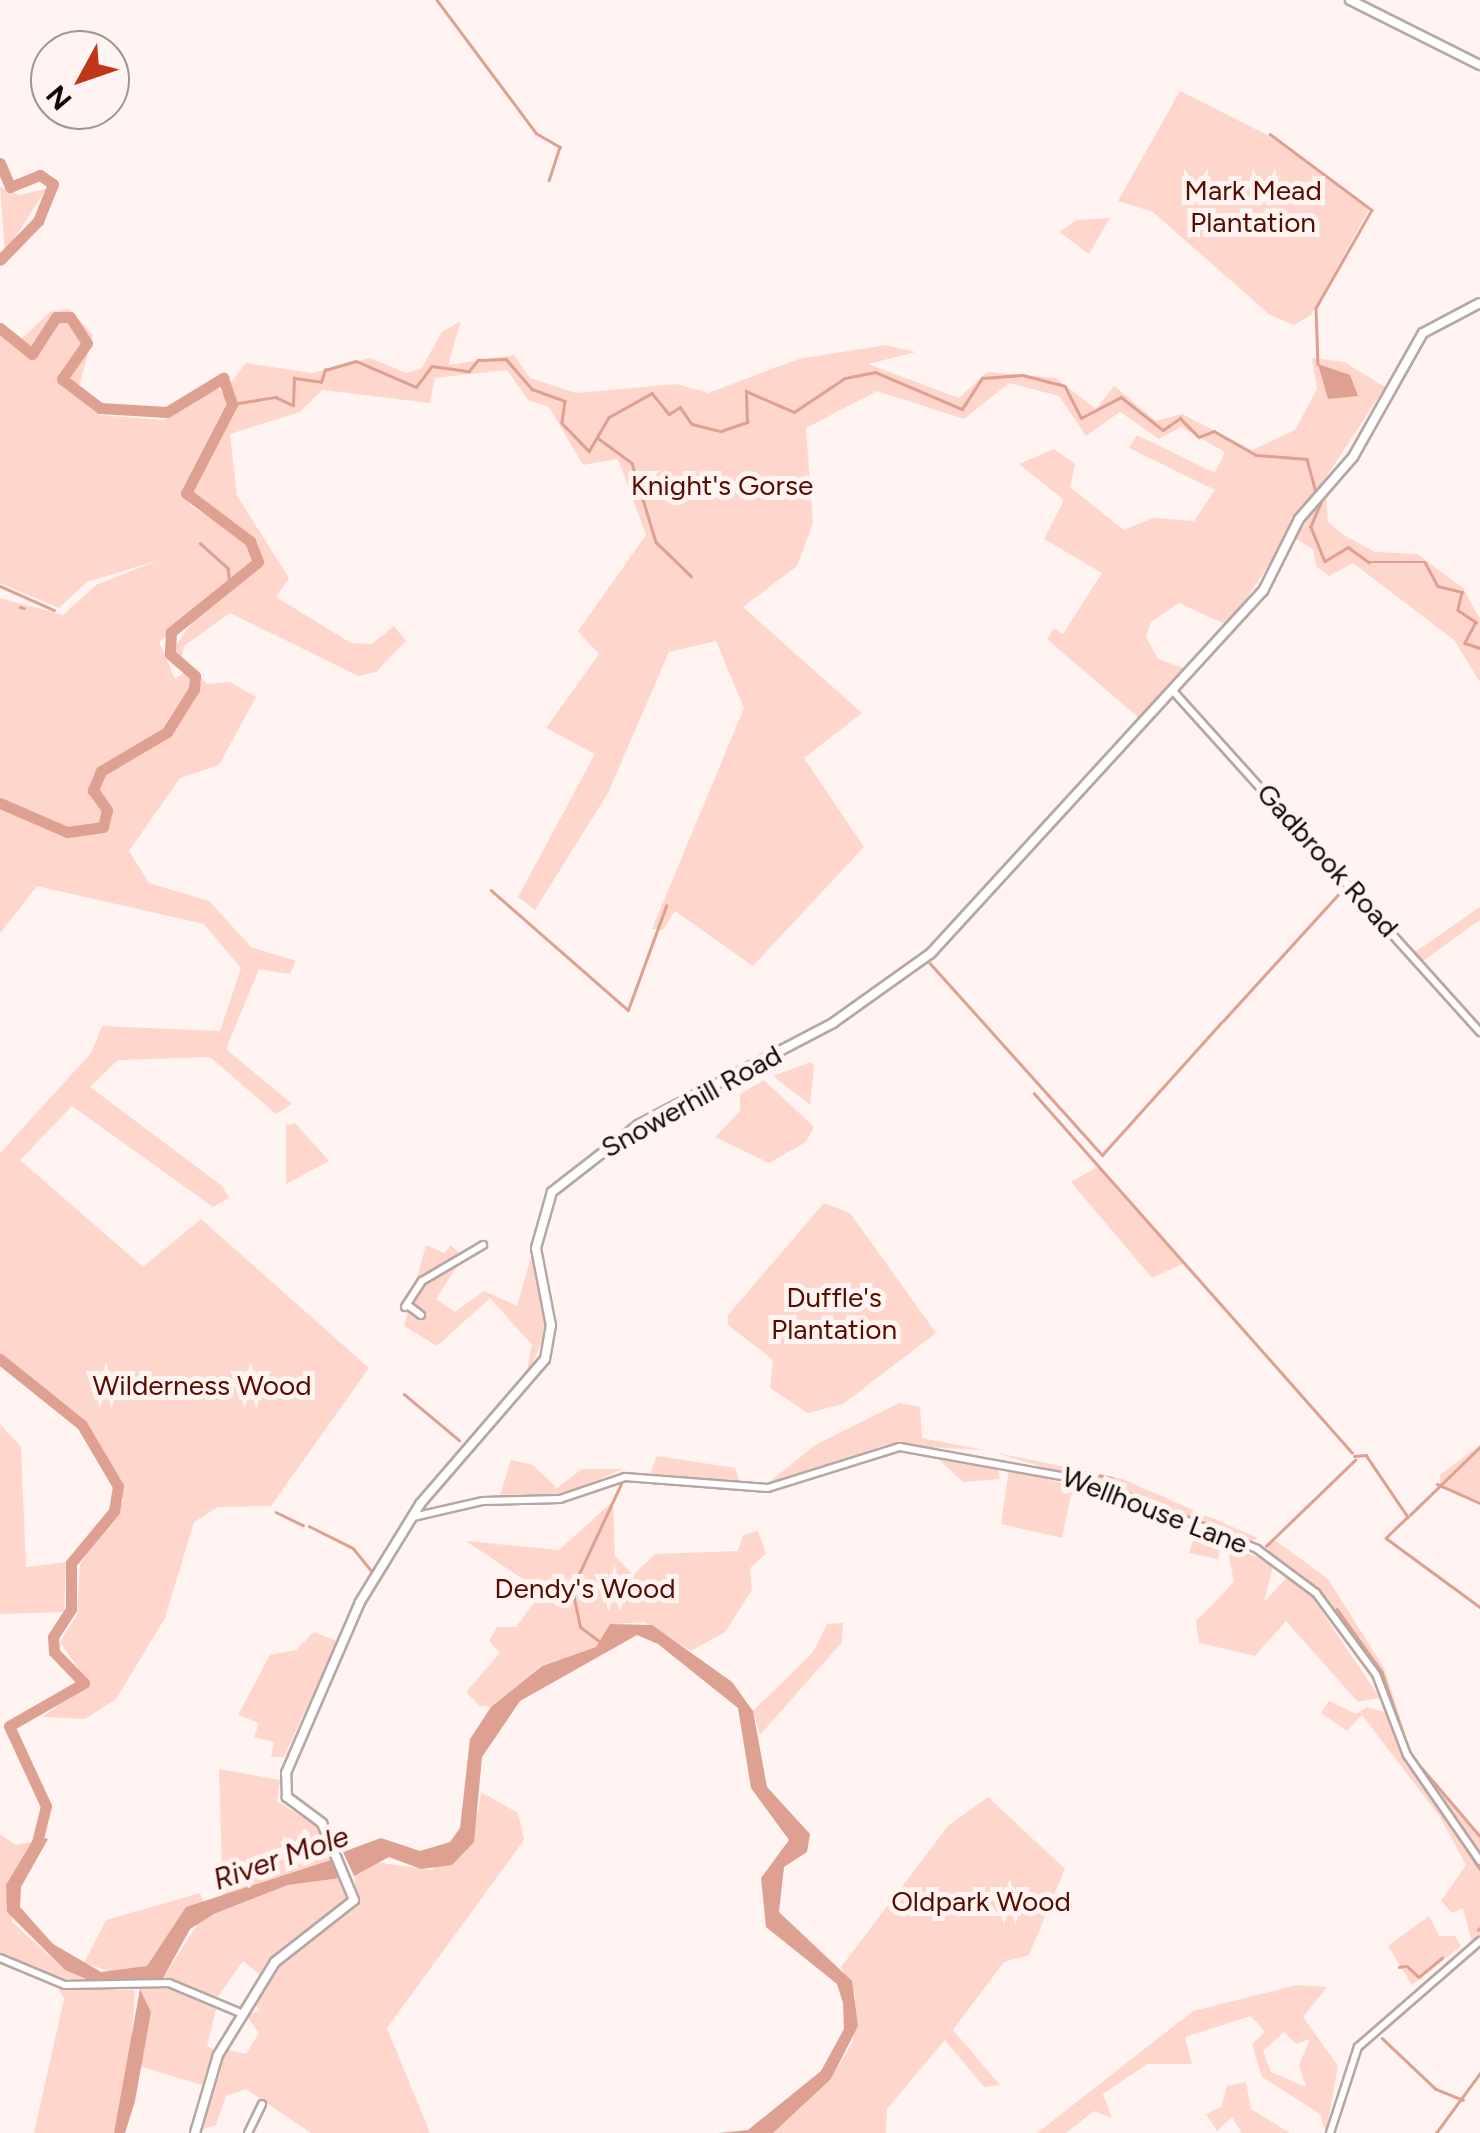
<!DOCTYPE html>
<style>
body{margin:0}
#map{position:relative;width:1480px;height:2133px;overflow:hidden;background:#fff4f1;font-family:Figtree,sans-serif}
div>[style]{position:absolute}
.green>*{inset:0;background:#ffd6cc}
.water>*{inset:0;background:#dea091}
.stream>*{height:2.5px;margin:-1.25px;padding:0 1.25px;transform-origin:1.25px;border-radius:1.25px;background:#dea091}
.river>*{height:11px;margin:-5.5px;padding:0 5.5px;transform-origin:5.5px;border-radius:5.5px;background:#dea091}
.roads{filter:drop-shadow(2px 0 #b7a7a3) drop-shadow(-2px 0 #b7a7a3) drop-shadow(0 2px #b7a7a3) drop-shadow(0 -2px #b7a7a3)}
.minor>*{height:6px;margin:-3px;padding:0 3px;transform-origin:3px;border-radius:3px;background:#fff}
.tertiary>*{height:8px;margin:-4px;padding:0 4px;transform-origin:4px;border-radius:4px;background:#fff}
span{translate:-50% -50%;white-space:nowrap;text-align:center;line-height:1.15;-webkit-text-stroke:10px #fff4f1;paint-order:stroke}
.park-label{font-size:28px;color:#560c00}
.street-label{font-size:28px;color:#100a09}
.water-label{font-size:30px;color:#540900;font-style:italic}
.north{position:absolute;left:30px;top:30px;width:100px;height:100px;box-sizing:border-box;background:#fff4f1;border:2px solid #9f9694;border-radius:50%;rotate:230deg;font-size:28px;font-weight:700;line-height:40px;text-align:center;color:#100a09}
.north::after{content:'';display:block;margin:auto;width:35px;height:45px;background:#c03617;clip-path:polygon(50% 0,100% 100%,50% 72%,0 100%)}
</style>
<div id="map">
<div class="green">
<div style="clip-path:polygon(1180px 91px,1283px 143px,1369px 209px,1311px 315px,1294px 325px,1270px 315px,1153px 212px,1118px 201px)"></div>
<div style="clip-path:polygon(0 187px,19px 195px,46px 189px,5px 253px)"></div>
<div style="clip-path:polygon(1110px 218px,1089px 254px,1059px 232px,1077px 220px)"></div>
<div style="clip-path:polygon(69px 309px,93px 335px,79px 386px,100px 403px,99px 415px,164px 420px,216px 387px,229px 398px,183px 488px,190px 505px,247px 543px,255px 560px,159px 642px,175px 679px,191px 667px,207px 684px,230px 682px,256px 697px,219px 765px,180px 778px,129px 851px,149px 883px,209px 901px,251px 947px,296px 961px,290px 974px,259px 969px,226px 1049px,292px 1104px,276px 1114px,210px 1057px,118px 1060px,90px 1087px,222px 1186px,229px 1198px,213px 1207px,72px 1106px,20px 1160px,143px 1267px,201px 1219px,369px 1368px,271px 1506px,218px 1507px,194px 1522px,165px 1618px,116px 1699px,85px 1719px,42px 1717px,89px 1684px,60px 1642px,77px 1615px,80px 1564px,124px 1500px,82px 1425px,0 1359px,0 1153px,91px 1053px,102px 1026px,220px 1031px,241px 968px,204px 924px,37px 886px,0 933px,0 598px,63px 615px,96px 585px,159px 560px,87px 582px,59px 608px,0 583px,0 333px,17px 343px,50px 312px)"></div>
<div style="clip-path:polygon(461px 321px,448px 365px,514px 355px,530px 378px,576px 393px,677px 384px,708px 393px,799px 359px,885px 345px,916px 352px,868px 364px,959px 398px,987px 372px,1056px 378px,1096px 409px,1114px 386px,1156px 421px,1182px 414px,1252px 450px,1295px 430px,1317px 389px,1312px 358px,1344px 362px,1385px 387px,1234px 618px,1227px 625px,1179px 603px,1151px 622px,1146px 637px,1158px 659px,1186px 669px,1140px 719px,1047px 639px,1054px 628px,1063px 634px,1102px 573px,1044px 539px,1064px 500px,1019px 464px,1054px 449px,1075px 464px,1070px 487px,1124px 530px,1153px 518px,1194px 521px,1215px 490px,1129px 448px,1137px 435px,1215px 473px,1225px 452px,1181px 427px,1159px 439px,1120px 412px,1086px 436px,1059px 396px,1009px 383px,964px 419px,877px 391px,806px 428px,813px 523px,797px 566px,743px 607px,862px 713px,804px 758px,864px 847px,753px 966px,675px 911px,663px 930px,652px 929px,744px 708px,716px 641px,669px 652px,608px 793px,535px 910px,518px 897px,595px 754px,546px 728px,599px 654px,578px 631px,646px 535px,618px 459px,583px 465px,549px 407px,528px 400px,507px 370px,435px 378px,430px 403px,322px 390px,300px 412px,230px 434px,237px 496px,289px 578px,276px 597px,351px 643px,372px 644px,394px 626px,406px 641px,376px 672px,358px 676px,230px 613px,184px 646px,181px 660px,173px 649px,203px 608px,265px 564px,250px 537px,207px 511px,189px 486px,232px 409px,230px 384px,246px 363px,312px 373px,370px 358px,406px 373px,421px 369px,442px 332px)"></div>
<div style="clip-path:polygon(1326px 496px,1328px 522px,1342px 534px,1375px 552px,1417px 554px,1463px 588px,1480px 619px,1480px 682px,1454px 640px,1353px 563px,1329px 576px,1316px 566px,1313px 549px,1294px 538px)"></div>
<div style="clip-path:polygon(1480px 907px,1480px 920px,1423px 961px,1415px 952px)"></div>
<div style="clip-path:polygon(811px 1062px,814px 1067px,810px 1105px,773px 1076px)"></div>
<div style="clip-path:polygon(764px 1080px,814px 1127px,806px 1142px,769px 1163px,715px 1137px,740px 1111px,740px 1094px)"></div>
<div style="clip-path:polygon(295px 1123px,329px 1161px,286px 1184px,286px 1125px)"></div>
<div style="clip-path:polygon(1099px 1166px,1143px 1215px,1184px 1263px,1152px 1278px,1071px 1182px)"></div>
<div style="clip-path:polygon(824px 1203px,850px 1213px,936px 1333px,843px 1404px,808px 1413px,770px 1388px,773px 1360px,728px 1325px,728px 1315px)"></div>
<div style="clip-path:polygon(426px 1245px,444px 1253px,451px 1245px,463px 1257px,436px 1299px,455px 1312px,484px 1291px,517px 1306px,532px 1254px,548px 1325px,524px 1386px,532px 1345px,490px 1298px,437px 1346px,404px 1326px)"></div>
<div style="clip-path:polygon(899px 1403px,920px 1407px,922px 1438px,984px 1450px,886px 1445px,767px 1484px,815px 1445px)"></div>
<div style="clip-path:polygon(0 1424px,21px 1447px,26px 1567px,66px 1562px,64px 1612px,0 1614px)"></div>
<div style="clip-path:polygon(1480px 1445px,1480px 1501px,1440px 1486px,1440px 1475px)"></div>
<div style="clip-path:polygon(993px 1452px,1122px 1479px,1258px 1538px,1246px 1543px,1155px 1501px)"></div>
<div style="clip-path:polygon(657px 1456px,735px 1468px,741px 1486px,650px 1474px)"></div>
<div style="clip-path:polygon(938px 1459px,998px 1468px,1000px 1479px,963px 1482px)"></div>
<div style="clip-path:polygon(511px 1460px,533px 1465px,557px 1488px,582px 1469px,623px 1469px,557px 1497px,500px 1495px)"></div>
<div style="clip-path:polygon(1009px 1468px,1182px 1518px,1221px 1543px,1218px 1559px,1189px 1553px,1194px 1538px,1157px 1512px,1104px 1498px,1071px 1495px,1062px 1538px,1001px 1524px)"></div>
<div style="clip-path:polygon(613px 1501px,615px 1556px,633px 1575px,655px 1554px,738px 1551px,743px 1535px,758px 1531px,766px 1554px,750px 1568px,752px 1590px,725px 1632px,691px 1651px,645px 1622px,611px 1624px,596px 1647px,541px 1666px,491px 1707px,480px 1706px,466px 1692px,500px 1653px,489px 1641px,497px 1627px,516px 1627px,542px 1592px,466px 1541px,559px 1550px)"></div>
<div style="clip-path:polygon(1272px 1538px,1328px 1579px,1384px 1668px,1412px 1754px,1480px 1838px,1480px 1857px,1409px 1755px,1378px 1673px,1327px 1602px,1267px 1552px)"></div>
<div style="clip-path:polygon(1227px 1547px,1274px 1562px,1264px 1602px,1288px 1576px,1310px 1594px,1380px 1698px,1358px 1702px,1286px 1621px,1255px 1656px,1199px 1643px,1196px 1621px,1234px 1582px)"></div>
<div style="clip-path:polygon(843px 1623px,842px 1642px,760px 1735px,753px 1711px,813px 1652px,827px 1624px)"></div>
<div style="clip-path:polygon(314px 1632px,337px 1641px,284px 1757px,271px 1757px,274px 1742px,254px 1737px,259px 1723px,238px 1715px,270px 1655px,296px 1650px)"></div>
<div style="clip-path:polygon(1329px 1701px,1356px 1714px,1367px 1707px,1388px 1713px,1406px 1759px,1480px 1866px,1480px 1937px,1472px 1943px,1463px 1908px,1452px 1913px,1441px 1901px,1466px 1865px,1440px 1817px,1362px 1715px,1347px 1731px,1321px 1713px)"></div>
<div style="clip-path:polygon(219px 1769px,280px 1780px,277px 1801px,316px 1826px,337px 1858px,223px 1899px)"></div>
<div style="clip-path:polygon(481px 1792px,518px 1813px,524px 1840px,387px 2028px,430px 2133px,311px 2133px,246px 2089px,226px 2096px,216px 2125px,200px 2130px,225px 2049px,246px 2054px,259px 2033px,247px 2016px,260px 2010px,254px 2004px,270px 1973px,358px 1906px,354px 1876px,375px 1862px,432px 1870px,478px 1813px)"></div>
<div style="clip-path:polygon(988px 1797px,1065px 1869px,1029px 1955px,1004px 1962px,953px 2030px,1000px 2085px,984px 2087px,945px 2040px,887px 2109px,886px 2133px,773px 2133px,831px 2079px,853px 2041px,855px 1994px,841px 1967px,948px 1826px)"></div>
<div style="clip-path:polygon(0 1834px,16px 1845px,36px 1841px,6px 1885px,12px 1922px,65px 1970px,103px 1986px,61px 1982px,0 1955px)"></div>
<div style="clip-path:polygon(348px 1877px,348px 1902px,260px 1975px,243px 1961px,217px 1998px,162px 1980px,200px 1920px,288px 1885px)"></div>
<div style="clip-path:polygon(200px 1893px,204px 1903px,186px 1907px,147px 1966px,115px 1973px,84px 1963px,106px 1920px)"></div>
<div style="clip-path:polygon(1429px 1916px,1439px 1936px,1455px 1936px,1461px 1946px,1412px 1985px,1388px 1946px)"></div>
<div style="clip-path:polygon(165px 1985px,217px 2005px,207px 2046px,217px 2051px,202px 2085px,139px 2066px,151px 2012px,140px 1989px)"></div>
<div style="clip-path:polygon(evenodd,1297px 1985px,1327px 1987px,1303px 2017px,1338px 2066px,1326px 2133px,1320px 2114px,1262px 2077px,1252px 2044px,1265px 2032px,1251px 2016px,1185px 2037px,1192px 2064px,1147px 2064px,1103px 2094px,1112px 2118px,1094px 2111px,1066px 2133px,1037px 2133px,1193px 2011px,1297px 1985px,1284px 2032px,1296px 2044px,1310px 2039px,1299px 2065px,1306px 2087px,1271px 2072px,1263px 2051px,1284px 2032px)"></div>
<div style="clip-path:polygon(58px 1987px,135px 1990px,128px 2088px,114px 2133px,34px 2133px,64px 1999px)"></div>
<div style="clip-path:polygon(1246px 2082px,1251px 2109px,1290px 2133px,1242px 2133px,1232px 2117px,1217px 2131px,1206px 2114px,1221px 2107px,1227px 2086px)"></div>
</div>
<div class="water">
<div style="clip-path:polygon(1318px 364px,1350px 375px,1358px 396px,1328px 399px)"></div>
<div style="clip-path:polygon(610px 1624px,652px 1625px,732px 1682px,753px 1711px,767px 1787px,810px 1834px,807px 1852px,784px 1867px,779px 1912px,852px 1981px,858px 2026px,831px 2079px,773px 2133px,718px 2133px,748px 2130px,821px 2071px,844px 2029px,843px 2003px,837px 1984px,766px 1927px,761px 1878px,789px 1840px,751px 1788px,738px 1708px,658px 1644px,637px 1635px,520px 1701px,482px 1757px,474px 1842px,452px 1865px,421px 1869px,389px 1857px,354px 1876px,343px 1852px,381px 1838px,420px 1851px,450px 1842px,460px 1828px,470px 1739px,491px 1707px,542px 1666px,596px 1647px)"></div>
<div style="clip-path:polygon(36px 1835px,48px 1839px,21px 1887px,20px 1907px,53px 1944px,101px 1972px,147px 1966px,186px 1907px,337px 1858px,348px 1877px,288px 1885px,214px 1914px,190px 1929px,162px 1980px,103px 1986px,65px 1970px,7px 1912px,6px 1885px)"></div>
<div style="clip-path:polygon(140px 1989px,151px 2012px,135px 2101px,125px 2133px,114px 2133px)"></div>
</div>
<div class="stream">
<div style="left:437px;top:0;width:166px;rotate:53.3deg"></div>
<div style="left:536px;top:133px;width:28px;rotate:30deg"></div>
<div style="left:560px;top:147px;width:35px;rotate:108deg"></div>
<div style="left:1270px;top:134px;width:127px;rotate:36.7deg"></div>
<div style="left:1372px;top:210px;width:113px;rotate:119.7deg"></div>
<div style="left:1316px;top:308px;width:56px;rotate:88deg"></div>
<div style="left:232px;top:404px;width:44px;rotate:-9.2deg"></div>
<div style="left:275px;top:397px;width:20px;rotate:24deg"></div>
<div style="left:293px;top:405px;width:27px;rotate:-88deg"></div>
<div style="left:294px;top:378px;width:27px;rotate:8deg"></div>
<div style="left:321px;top:382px;width:13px;rotate:-72deg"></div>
<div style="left:325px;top:370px;width:32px;rotate:-16deg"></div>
<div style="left:356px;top:361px;width:65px;rotate:23.4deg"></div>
<div style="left:416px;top:387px;width:26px;rotate:-53deg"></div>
<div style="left:432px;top:366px;width:37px;rotate:8deg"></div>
<div style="left:469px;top:371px;width:14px;rotate:-51deg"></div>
<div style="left:478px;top:360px;width:28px;rotate:-2deg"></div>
<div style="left:506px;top:359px;width:40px;rotate:49deg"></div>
<div style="left:532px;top:389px;width:35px;rotate:20deg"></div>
<div style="left:565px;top:401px;width:22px;rotate:98deg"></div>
<div style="left:562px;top:423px;width:39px;rotate:46deg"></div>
<div style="left:589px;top:451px;width:39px;rotate:-60deg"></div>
<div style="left:609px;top:417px;width:49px;rotate:-29.2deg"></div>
<div style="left:652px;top:393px;width:27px;rotate:51deg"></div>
<div style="left:669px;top:414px;width:13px;rotate:-32deg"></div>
<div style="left:680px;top:407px;width:21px;rotate:55deg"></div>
<div style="left:692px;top:424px;width:30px;rotate:14deg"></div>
<div style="left:721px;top:431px;width:28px;rotate:-19deg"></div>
<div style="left:747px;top:422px;width:31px;rotate:-92deg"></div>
<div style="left:746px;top:391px;width:52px;rotate:23.6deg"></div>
<div style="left:794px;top:412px;width:61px;rotate:-33.7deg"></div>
<div style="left:845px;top:378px;width:31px;rotate:-11deg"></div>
<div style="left:875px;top:372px;width:95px;rotate:23deg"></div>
<div style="left:962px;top:409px;width:37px;rotate:-57deg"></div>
<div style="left:982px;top:378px;width:41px;rotate:-4.2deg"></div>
<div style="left:1023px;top:375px;width:43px;rotate:14.7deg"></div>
<div style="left:1065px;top:386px;width:36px;rotate:63deg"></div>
<div style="left:1081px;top:418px;width:45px;rotate:-27.7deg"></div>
<div style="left:1121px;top:397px;width:53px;rotate:38.2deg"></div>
<div style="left:1163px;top:430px;width:21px;rotate:-35deg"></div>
<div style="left:1180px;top:418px;width:27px;rotate:45deg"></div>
<div style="left:1199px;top:437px;width:16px;rotate:-22deg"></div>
<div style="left:1214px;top:431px;width:48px;rotate:29.7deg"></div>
<div style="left:1256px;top:455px;width:51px;rotate:4.5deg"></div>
<div style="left:1307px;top:459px;width:34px;rotate:75deg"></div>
<div style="left:598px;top:438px;width:42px;rotate:36.3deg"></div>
<div style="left:632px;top:463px;width:83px;rotate:73.1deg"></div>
<div style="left:656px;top:542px;width:49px;rotate:44.2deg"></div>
<div style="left:1321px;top:503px;width:26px;rotate:113deg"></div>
<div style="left:1311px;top:527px;width:37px;rotate:68deg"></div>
<div style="left:1325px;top:561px;width:27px;rotate:-31deg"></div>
<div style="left:1348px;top:547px;width:26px;rotate:36deg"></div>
<div style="left:1369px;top:562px;width:56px"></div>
<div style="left:1425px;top:562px;width:27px;rotate:62deg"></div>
<div style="left:1438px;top:586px;width:25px;rotate:14deg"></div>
<div style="left:1462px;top:592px;width:18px;rotate:103deg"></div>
<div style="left:1458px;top:610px;width:22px;rotate:34deg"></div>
<div style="left:1476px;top:622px;width:24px;rotate:118deg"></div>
<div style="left:1465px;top:643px;width:16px;rotate:18deg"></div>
<div style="left:200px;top:543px;width:38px;rotate:42deg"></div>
<div style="left:228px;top:568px;width:17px;rotate:83deg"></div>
<div style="left:0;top:586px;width:59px;rotate:24deg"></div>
<div style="left:20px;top:607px;width:4px;rotate:14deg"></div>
<div style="left:1087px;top:777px;width:13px;rotate:-48deg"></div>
<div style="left:491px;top:890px;width:182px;rotate:41.2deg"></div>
<div style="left:628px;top:1010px;width:111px;rotate:-69.9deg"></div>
<div style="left:930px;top:963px;width:258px;rotate:48.1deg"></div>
<div style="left:1102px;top:1155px;width:178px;rotate:-48deg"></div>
<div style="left:1223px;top:1021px;width:183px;rotate:-47.7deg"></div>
<div style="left:1034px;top:1093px;width:480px;rotate:48.5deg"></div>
<div style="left:404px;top:1394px;width:72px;rotate:39.9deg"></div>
<div style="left:1354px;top:1456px;width:12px;rotate:-5deg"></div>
<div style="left:1366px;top:1455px;width:75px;rotate:55.9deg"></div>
<div style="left:1408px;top:1517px;width:30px;rotate:136deg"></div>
<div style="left:1386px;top:1538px;width:117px;rotate:36.3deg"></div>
<div style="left:1063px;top:1467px;width:50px;rotate:12.7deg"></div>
<div style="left:1437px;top:1484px;width:47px;rotate:23.8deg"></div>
<div style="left:276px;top:1512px;width:30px;rotate:26deg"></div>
<div style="left:1410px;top:1515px;width:98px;rotate:-44.2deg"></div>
<div style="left:309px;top:1526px;width:49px;rotate:26.6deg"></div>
<div style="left:353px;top:1548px;width:28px;rotate:51deg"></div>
<div style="left:1266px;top:1546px;width:124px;rotate:-44deg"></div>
<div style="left:1337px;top:1609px;width:77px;rotate:54.5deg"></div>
<div style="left:1382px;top:1672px;width:87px;rotate:71.1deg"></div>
<div style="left:1410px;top:1754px;width:108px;rotate:49.5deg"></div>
<div style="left:601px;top:1643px;width:26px;rotate:-143deg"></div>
<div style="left:580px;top:1627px;width:39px;rotate:-102deg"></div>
<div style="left:572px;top:1589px;width:116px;rotate:-65deg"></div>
<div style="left:1458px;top:1835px;width:40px;rotate:57.1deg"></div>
<div style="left:1478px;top:1930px;width:3px;rotate:-45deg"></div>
<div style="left:1407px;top:1966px;width:16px;rotate:43deg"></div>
<div style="left:1419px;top:1977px;width:30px;rotate:-40deg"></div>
<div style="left:1399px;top:1967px;width:5px;rotate:-11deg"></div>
<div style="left:1382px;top:2038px;width:74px;rotate:43.4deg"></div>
<div style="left:1436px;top:2089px;width:29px;rotate:22deg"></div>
<div style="left:1436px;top:2133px;width:74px;rotate:-53.7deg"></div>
</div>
<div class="river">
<div style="left:0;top:163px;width:26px;rotate:67deg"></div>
<div style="left:10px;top:187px;width:32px;rotate:-22deg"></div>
<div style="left:40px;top:175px;width:16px;rotate:35deg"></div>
<div style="left:53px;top:184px;width:40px;rotate:112deg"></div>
<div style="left:38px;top:221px;width:54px;rotate:134.3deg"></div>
<div style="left:0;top:328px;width:41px;rotate:39.1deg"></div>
<div style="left:32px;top:354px;width:44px;rotate:-57deg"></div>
<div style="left:56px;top:317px;width:14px"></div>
<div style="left:70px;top:317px;width:31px;rotate:57deg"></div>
<div style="left:87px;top:343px;width:44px;rotate:124.8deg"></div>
<div style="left:62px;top:379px;width:48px;rotate:37.3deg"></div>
<div style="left:100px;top:408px;width:67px;rotate:3.4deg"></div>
<div style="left:167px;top:412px;width:66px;rotate:-31.3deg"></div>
<div style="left:223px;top:378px;width:28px;rotate:71deg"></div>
<div style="left:232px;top:404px;width:100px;rotate:117.3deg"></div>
<div style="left:186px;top:493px;width:80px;rotate:36.9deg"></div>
<div style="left:250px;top:541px;width:22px;rotate:69deg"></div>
<div style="left:258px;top:562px;width:112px;rotate:141.2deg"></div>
<div style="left:171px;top:632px;width:22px;rotate:93deg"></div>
<div style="left:170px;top:654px;width:33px;rotate:41deg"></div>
<div style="left:195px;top:676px;width:13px;rotate:94deg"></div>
<div style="left:194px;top:689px;width:51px;rotate:122.1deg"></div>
<div style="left:167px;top:732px;width:77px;rotate:149.4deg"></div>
<div style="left:101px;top:771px;width:21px;rotate:113deg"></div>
<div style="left:93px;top:790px;width:24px;rotate:55deg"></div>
<div style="left:107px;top:810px;width:17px;rotate:103deg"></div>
<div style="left:103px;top:827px;width:36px;rotate:172deg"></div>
<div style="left:67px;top:832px;width:73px;rotate:-156.6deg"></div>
<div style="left:0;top:1359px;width:105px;rotate:38.8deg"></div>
<div style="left:82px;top:1425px;width:71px;rotate:59.5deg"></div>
<div style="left:118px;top:1486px;width:25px;rotate:99deg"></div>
<div style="left:114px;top:1511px;width:67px;rotate:129.6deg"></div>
<div style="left:71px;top:1563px;width:46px;rotate:90deg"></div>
<div style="left:71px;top:1609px;width:33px;rotate:123deg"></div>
<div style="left:53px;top:1637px;width:15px;rotate:86deg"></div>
<div style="left:54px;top:1652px;width:43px;rotate:45.9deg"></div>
<div style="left:84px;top:1683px;width:86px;rotate:150.2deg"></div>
<div style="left:9px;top:1726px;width:88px;rotate:65.2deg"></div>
<div style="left:46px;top:1806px;width:41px;rotate:104deg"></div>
</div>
<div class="roads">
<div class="minor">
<div style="left:1173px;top:691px;width:459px;rotate:48deg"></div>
<div style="left:409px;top:1306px;width:15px;rotate:37deg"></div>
<div style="left:405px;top:1307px;width:31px;rotate:-57deg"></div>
<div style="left:422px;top:1281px;width:71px;rotate:-30.5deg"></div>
<div style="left:413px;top:1517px;width:72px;rotate:-12.9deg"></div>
<div style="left:483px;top:1501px;width:77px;rotate:-1.5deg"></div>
<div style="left:560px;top:1499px;width:69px;rotate:-18.7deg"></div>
<div style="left:625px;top:1477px;width:143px;rotate:4.4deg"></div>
<div style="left:768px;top:1488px;width:138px;rotate:-17.3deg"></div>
<div style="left:900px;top:1447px;width:187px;rotate:10.2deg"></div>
<div style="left:1084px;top:1480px;width:186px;rotate:21.7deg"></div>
<div style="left:1257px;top:1549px;width:74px;rotate:36.7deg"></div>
<div style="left:1316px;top:1593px;width:101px;rotate:53.5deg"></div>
<div style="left:1376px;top:1674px;width:87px;rotate:69.1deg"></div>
<div style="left:1407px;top:1755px;width:129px;rotate:55.4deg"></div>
<div style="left:0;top:1958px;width:70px;rotate:22.6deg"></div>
<div style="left:65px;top:1985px;width:104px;rotate:-1.1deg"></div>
<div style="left:169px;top:1983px;width:80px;rotate:22.7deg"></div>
<div style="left:248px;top:2133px;width:32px;rotate:-64deg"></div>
<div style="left:1330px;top:2133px;width:90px;rotate:-72deg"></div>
<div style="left:1358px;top:2047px;width:162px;rotate:-41deg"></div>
</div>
<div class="tertiary">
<div style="left:1350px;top:0;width:145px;rotate:26.6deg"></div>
<div style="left:195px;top:2133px;width:81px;rotate:-73.6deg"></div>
<div style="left:218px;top:2055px;width:109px;rotate:-58.5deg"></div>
<div style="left:275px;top:1962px;width:100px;rotate:-38.1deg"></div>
<div style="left:354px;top:1900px;width:83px;rotate:-112.6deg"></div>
<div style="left:322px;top:1823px;width:44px;rotate:-143.4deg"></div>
<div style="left:287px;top:1797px;width:24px;rotate:-92deg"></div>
<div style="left:286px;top:1773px;width:186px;rotate:-66.6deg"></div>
<div style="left:360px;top:1602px;width:115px;rotate:-58.5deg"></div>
<div style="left:420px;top:1504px;width:191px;rotate:-49.2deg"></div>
<div style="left:545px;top:1359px;width:34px;rotate:-80deg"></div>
<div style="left:551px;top:1326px;width:79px;rotate:-100.9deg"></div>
<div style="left:536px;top:1248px;width:58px;rotate:-74.1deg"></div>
<div style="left:552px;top:1192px;width:109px;rotate:-37.9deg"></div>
<div style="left:638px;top:1125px;width:220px;rotate:-27.6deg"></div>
<div style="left:833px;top:1023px;width:120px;rotate:-35.5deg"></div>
<div style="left:931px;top:953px;width:491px;rotate:-47.5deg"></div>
<div style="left:1263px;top:591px;width:80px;rotate:-63.4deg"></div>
<div style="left:1299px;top:519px;width:82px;rotate:-48.9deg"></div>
<div style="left:1353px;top:457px;width:142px;rotate:-60.6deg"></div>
<div style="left:1423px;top:333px;width:64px;rotate:-27.8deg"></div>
</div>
</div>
<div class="park-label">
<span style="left:1253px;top:206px">Mark Mead<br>Plantation</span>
<span style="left:722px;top:485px">Knight's Gorse</span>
<span style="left:834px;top:1313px">Duffle's<br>Plantation</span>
<span style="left:202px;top:1385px">Wilderness Wood</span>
<span style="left:585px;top:1588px">Dendy's Wood</span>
<span style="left:981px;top:1901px">Oldpark Wood</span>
</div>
<div class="street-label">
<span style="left:1328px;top:860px;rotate:48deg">Gadbrook Road</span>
<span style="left:691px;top:1101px;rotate:-29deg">Snowerhill Road</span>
<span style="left:1155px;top:1510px;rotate:21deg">Wellhouse Lane</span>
</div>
<div class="water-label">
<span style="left:281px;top:1858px;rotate:-19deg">River Mole</span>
</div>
<div class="north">N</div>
</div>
